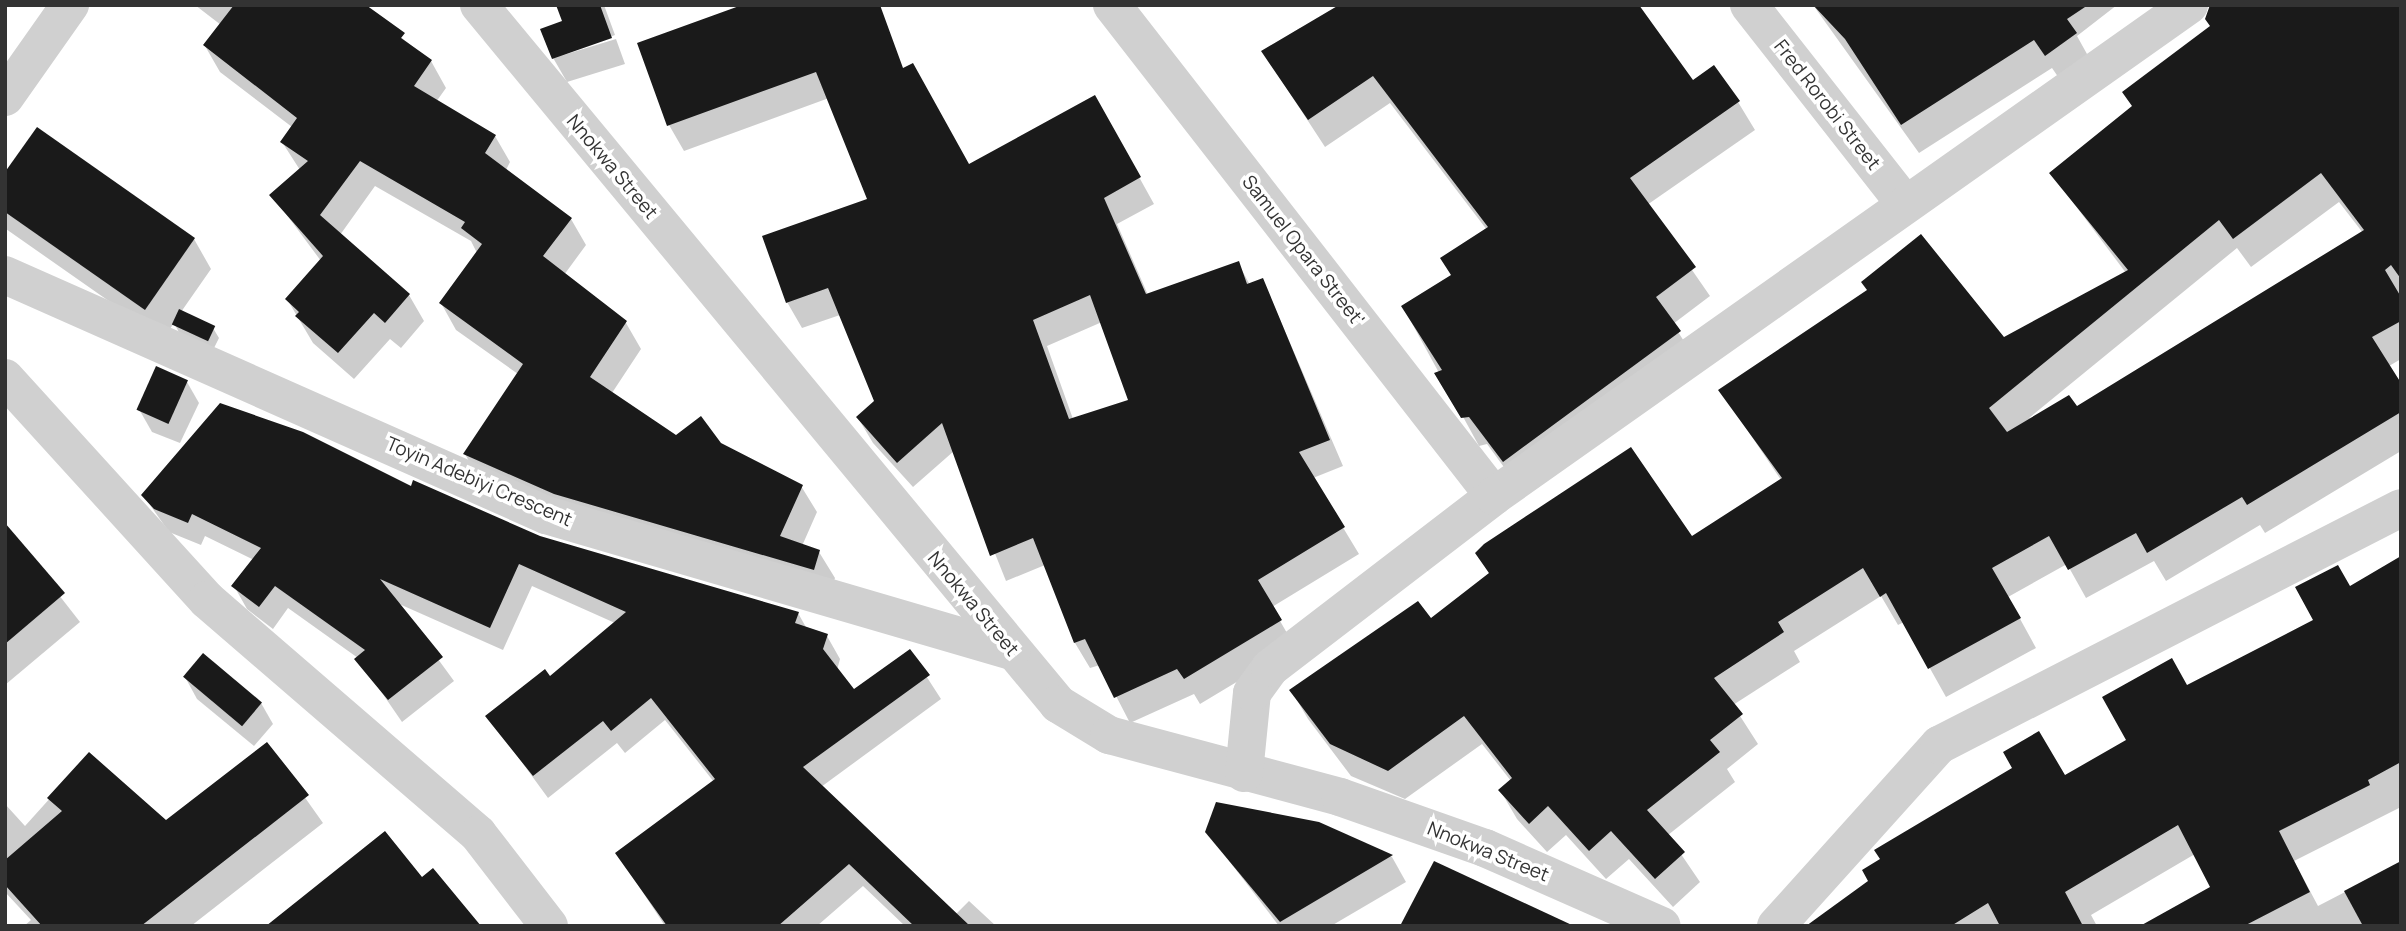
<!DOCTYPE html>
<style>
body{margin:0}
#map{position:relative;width:2406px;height:931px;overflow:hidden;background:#fff;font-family:Manrope,sans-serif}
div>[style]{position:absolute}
.shadow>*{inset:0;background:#0003}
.building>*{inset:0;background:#1a1a1a;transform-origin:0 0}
.minor>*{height:38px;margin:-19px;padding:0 19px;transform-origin:19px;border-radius:19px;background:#d0d0d0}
span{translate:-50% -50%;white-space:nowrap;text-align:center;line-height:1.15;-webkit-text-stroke:7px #fff;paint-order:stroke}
.street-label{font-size:19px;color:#333}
.frame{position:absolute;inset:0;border:7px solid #333;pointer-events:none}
</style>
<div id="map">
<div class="shadow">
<div style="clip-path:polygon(195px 5px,360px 5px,431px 61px,446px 88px,436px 102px,495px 136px,510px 162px,506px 170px,571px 219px,586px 245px,564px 275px,626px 323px,641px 349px,612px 393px,676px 437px,720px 444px,801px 486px,817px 512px,802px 546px,819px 552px,835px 578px,829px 596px,480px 481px,465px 454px,518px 374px,456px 330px,441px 303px,477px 253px,471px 241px,375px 186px,340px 235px,409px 295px,424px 321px,401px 348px,390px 339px,354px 379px,313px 343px,287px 299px,321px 261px,272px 195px,300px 170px,282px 142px,292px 127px,220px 72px,205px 46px,221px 25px)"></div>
<div style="clip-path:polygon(558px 5px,604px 5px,615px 35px,560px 56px,616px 39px,625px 64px,567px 82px,552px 56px,564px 22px)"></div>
<div style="clip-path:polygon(evenodd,737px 5px,808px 5px,969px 166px,1109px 123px,1154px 204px,1117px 224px,1148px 295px,1238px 263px,1250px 285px,1263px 280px,1343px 466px,1313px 478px,1359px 554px,1272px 607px,1295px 647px,1200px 704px,1194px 694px,1130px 723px,1100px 665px,1090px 668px,1075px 643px,1045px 565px,1006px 581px,954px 451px,913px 487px,873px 443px,858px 418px,876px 402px,840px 315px,802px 328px,787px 302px,869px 200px,829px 98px,684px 151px,669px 125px,737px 5px,1102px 322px,1130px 401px,1073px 419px,1047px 346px,1102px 322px)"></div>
<div style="clip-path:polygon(1813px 5px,2117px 5px,2077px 36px,2092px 63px,2063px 84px,2052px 68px,1919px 153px)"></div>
<div style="clip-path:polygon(evenodd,2401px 5px,2401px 359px,2389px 366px,2401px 386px,2401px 451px,2265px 533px,2260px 525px,2166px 581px,2154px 561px,2086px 598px,2067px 564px,2008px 597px,2036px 648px,1946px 697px,1904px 622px,1898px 625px,1881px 596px,1794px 651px,1800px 662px,1733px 705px,1758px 744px,1727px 769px,1735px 782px,1668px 835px,1700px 882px,1673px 907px,1629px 859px,1606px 879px,1566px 835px,1547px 852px,1517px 819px,1500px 790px,1511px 781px,1482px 744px,1405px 799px,1351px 776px,1308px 719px,1291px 690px,1431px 620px,1490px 575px,1477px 553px,1691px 538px,1781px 480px,1721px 391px,2004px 339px,2126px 273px,2051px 173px,2401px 5px,2339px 202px,2363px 233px,2077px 408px,2029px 418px,2237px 248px,2251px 267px,2339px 202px)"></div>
<div style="clip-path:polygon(1300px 28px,1692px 83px,1738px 102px,1755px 130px,1647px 205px,1710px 296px,1673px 324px,1696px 360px,1520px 489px,1487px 444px,1479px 446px,1403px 307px,1452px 276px,1487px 230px,1390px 103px,1325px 147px,1263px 52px)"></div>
<div style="clip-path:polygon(5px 175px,194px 239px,211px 269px,181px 312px,213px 328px,219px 338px,213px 350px,181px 336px,174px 323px,163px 339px,6px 229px)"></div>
<div style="clip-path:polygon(187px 382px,199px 403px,180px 443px,152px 432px,140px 411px)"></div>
<div style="clip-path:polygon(412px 488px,539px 538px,798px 613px,807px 629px,827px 636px,840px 659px,837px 670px,853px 692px,910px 651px,941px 699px,821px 787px,956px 914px,969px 901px,996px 926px,905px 926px,863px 886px,817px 926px,665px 926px,617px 853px,714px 782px,665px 720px,625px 753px,617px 743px,548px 798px,488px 716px,549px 678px,615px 623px,532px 586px,503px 650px,397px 603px,454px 681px,402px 722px,358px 658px,288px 608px,273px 629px,247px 609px,234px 586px,254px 560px,205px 536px,201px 545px,169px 532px,143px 495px)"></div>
<div style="clip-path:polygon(5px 526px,80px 622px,5px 685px)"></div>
<div style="clip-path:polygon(2401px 558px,2401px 807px,2294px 861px,2318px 906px,2401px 863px,2401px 926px,2143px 926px,2213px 887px,2195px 854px,2091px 915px,2097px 926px,1825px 926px,2128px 740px,2187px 687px,2316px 621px,2349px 588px)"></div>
<div style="clip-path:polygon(185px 677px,261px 703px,273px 724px,254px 746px,197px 699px)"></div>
<div style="clip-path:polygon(267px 744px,323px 823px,191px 926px,24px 926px,31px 920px,5px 892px,5px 804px,25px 826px,89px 755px,166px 822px)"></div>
<div style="clip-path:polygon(1319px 824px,1392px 857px,1406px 882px,1331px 926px,1279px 926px,1207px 832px)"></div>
</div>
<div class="building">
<div style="clip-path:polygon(234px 5px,366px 5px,405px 33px,401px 38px,432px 60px,414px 86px,496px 135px,485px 153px,572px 218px,543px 256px,627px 321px,590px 377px,676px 435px,701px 416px,721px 443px,803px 485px,780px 536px,820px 550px,814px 570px,554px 494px,463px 454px,523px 364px,439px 303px,482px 244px,461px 228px,465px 222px,360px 161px,320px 215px,410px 294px,385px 323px,374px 313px,338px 353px,295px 316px,299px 312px,285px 299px,323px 256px,269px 195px,308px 161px,280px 142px,297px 118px,203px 45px)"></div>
<div style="clip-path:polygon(556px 5px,600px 5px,612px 38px,552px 59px,540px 29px,562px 21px)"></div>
<div style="clip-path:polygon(evenodd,742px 5px,880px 5px,903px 68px,913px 63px,969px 164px,1095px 95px,1141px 177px,1104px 198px,1146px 294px,1239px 261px,1247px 284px,1263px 278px,1330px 440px,1299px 452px,1345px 527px,1258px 580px,1282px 620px,1184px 679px,1177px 669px,1114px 698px,1085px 639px,1074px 643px,1033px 538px,990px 556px,942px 423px,897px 463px,856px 417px,874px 401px,828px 288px,786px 303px,762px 236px,867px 199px,816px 72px,667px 126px,637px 43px,742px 5px,1090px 295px,1128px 400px,1069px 419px,1033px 320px,1090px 295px)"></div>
<div style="clip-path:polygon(1339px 5px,1639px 5px,1693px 80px,1714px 65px,1740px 101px,1630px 178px,1696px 267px,1656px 297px,1681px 331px,1503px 462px,1469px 417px,1461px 418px,1434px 373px,1442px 370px,1401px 306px,1451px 275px,1440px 258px,1488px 227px,1373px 76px,1308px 120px,1261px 51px)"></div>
<div style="clip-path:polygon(1813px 5px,2088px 5px,2067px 19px,2077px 33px,2045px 56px,2034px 40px,1901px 125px,1845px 39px)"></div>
<div style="clip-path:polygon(evenodd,2210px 5px,2401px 5px,2401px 279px,2391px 265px,2385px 270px,2401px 297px,2401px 321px,2372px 337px,2401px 383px,2401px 412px,2247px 505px,2242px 497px,2147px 553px,2136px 533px,2068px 570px,2049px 536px,1992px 568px,2021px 618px,1928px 669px,1886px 593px,1880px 597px,1863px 568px,1778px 622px,1784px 632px,1714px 678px,1743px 714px,1710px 740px,1720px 752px,1647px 810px,1685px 852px,1655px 879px,1611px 831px,1589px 851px,1548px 806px,1529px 824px,1498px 790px,1512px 778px,1464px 716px,1388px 771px,1330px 744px,1289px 690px,1418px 601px,1431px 618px,1489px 573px,1475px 553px,1484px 544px,1631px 447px,1692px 536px,1782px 478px,1718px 390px,1867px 290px,1861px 282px,1921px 234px,2004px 337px,2128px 270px,2049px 173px,2132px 106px,2122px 92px,2210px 26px,2205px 19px,2210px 5px,2321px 173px,2364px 230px,2077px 406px,2069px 395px,2007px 432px,1989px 408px,2219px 220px,2233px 239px,2321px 173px)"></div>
<div style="clip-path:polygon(37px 127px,195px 238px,145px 310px,5px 212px,5px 172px)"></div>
<div style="left:179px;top:309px;width:40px;height:17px;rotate:25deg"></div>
<div style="left:156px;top:366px;width:35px;height:48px;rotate:24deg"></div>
<div style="clip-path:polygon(220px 403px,303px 432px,411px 486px,413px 480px,540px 536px,799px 612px,795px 623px,828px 634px,823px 649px,854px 689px,910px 649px,930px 675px,803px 767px,970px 926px,914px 926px,849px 864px,778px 926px,667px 926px,615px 853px,715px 779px,651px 698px,611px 731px,603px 721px,533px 776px,485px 716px,545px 669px,550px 676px,626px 612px,519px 564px,490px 628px,380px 579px,443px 657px,388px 700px,354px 659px,365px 650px,275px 586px,259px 607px,231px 586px,261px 548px,192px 514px,188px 523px,154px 509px,141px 495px)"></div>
<div style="clip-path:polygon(5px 523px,65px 593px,5px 644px)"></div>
<div style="clip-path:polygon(2401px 556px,2401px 762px,2368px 780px,2370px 785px,2279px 831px,2310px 892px,2244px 926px,2140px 926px,2210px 887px,2178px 825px,2065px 892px,2083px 926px,2000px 926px,1988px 903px,1951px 926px,1806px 926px,1868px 881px,1862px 870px,1880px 859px,1874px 850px,2012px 768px,2003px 752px,2039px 731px,2065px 775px,2126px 740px,2102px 697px,2172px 658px,2187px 685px,2313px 620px,2295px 587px,2338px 565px,2350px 586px)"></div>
<div style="left:203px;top:653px;width:77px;height:31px;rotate:40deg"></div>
<div style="clip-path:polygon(267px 742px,309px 795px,141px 926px,42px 926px,5px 885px,5px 860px,62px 811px,47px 798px,89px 752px,166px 820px)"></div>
<div style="clip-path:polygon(1216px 802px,1319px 822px,1393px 855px,1280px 922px,1205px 832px)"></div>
<div style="clip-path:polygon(385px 831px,422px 877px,433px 868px,481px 926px,266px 926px)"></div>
<div style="clip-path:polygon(1434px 861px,1574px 926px,1400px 926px)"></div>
<div style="clip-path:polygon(2401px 861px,2401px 926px,2363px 926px,2344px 891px)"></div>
</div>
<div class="minor">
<div style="left:479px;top:5px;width:908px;rotate:50.36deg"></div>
<div style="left:1058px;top:704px;width:60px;rotate:31.3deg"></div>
<div style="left:1109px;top:735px;width:239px;rotate:15deg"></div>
<div style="left:1340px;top:797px;width:154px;rotate:19.4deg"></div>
<div style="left:1485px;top:848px;width:193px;rotate:23.8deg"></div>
<div style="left:1112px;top:5px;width:622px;rotate:52.12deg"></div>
<div style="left:1749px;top:5px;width:253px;rotate:51.9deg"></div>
<div style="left:5px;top:97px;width:113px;rotate:-54.8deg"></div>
<div style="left:5px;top:275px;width:592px;rotate:23.92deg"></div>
<div style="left:546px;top:515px;width:485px;rotate:16.3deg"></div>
<div style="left:5px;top:378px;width:300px;rotate:47.7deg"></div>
<div style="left:207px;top:600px;width:358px;rotate:40.8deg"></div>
<div style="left:478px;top:834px;width:116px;rotate:52.3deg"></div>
<div style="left:1244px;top:773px;width:80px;rotate:-84.3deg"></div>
<div style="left:1252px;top:693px;width:31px;rotate:-54deg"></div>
<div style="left:1270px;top:668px;width:282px;rotate:-37.5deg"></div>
<div style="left:1494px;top:496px;width:851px;rotate:-35.24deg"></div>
<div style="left:1776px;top:926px;width:244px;rotate:-48deg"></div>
<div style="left:1939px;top:745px;width:519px;rotate:-27.16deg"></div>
</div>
<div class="street-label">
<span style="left:1827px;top:105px;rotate:52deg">Fred Rorobi Street</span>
<span style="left:612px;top:167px;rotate:50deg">Nnokwa Street</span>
<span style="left:1303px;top:251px;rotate:52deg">Samuel Opara Street'</span>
<span style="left:479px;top:482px;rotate:23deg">Toyin Adebiyi Crescent</span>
<span style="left:973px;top:604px;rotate:50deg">Nnokwa Street</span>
<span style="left:1488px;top:852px;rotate:22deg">Nnokwa Street</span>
</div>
<div class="frame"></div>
</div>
